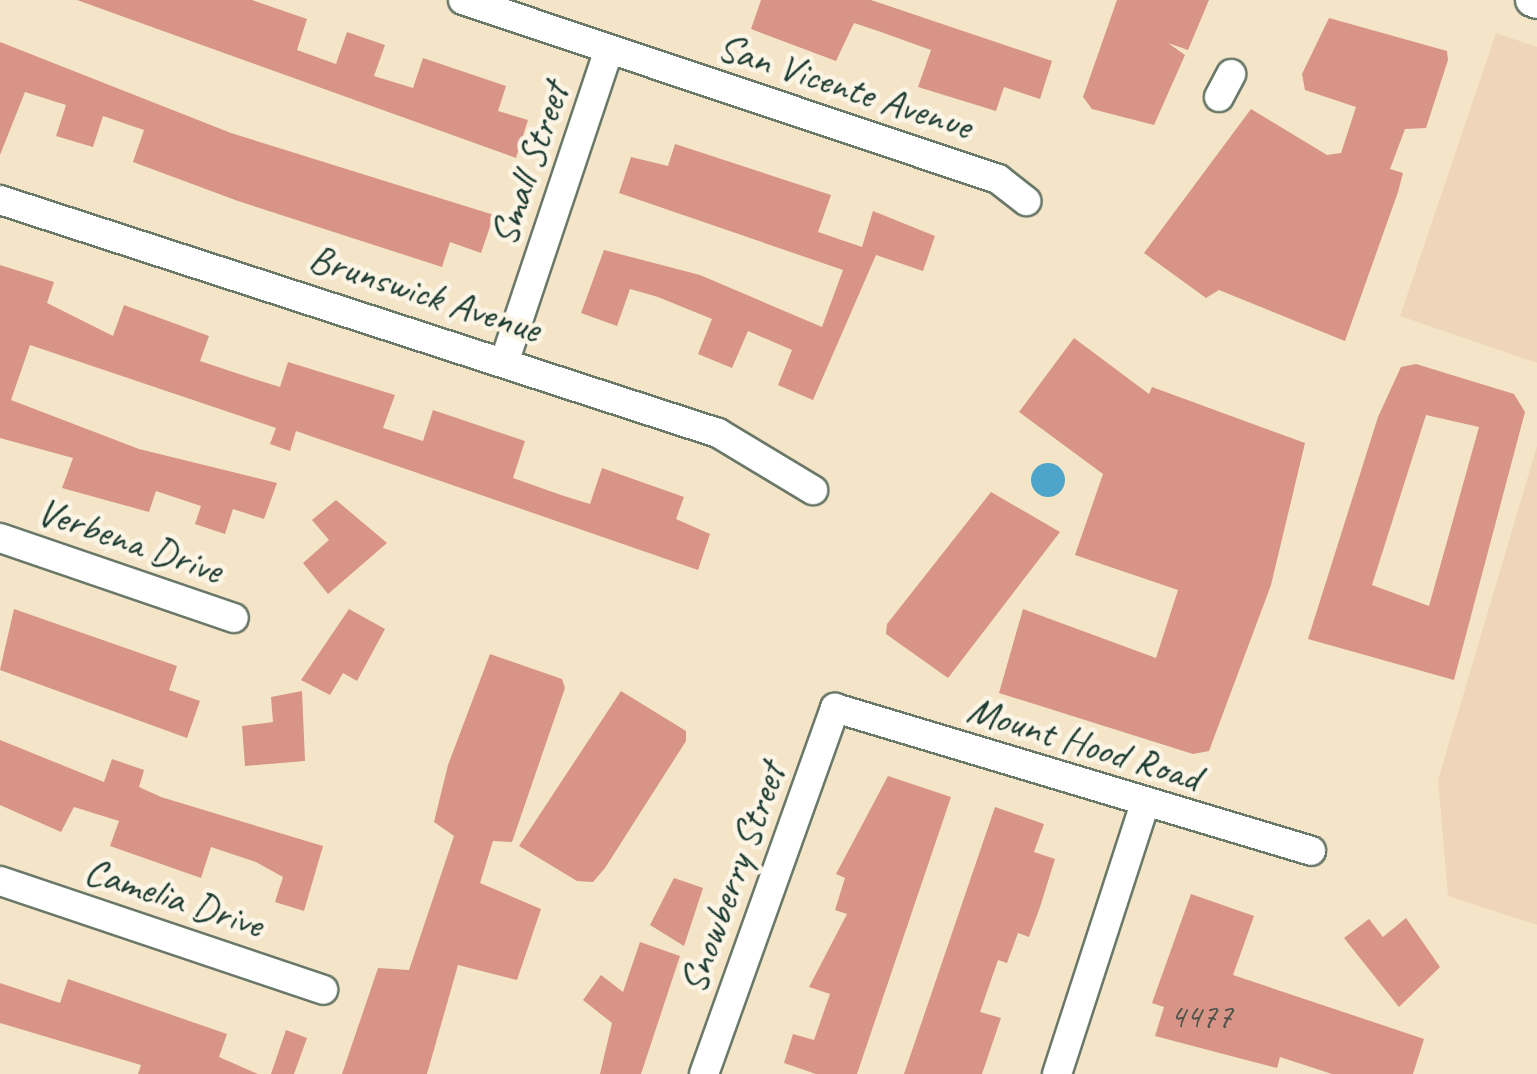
<!DOCTYPE html>
<style>
body{margin:0}
#map{position:relative;width:1537px;height:1074px;overflow:hidden;background:#f4e5c9;font-family:Caveat,sans-serif}
div>[style]{position:absolute}
.built>*{inset:0;background:#efd6bb}
.water>*{inset:0;background:#4da6ca}
.round{border-radius:50%}
.building>*{inset:0;background:#d79487}
.roads{filter:drop-shadow(2px 0 #6a7868) drop-shadow(-2px 0 #6a7868) drop-shadow(0 2px #6a7868) drop-shadow(0 -2px #6a7868)}
.minor>*{height:28px;margin:-14px;padding:0 14px;transform-origin:14px;border-radius:14px;background:#fff}
.tertiary>*{height:32px;margin:-16px;padding:0 16px;transform-origin:16px;border-radius:16px;background:#fff}
span{translate:-50% -50%;white-space:nowrap;text-align:center;line-height:1.15;-webkit-text-stroke:9px #fcf5e5;paint-order:stroke}
.number-label{font-size:35px;color:#4d5349}
.number-label span{-webkit-text-stroke-width:0}
.street-label{font-size:40px;color:#1f3d34}
</style>
<div id="map">
<div class="built">
<div style="clip-path:polygon(1496px 33px,1537px 47px,1537px 363px,1400px 316px)"></div>
<div style="clip-path:polygon(1537px 446px,1537px 925px,1448px 896px,1438px 780px)"></div>
</div>
<div class="water">
<div class="round" style="left:1031px;top:463px;width:34px;height:34px"></div>
</div>
<div class="building">
<div style="clip-path:polygon(77px 0,252px 0,307px 19px,297px 50px,336px 64px,347px 32px,385px 45px,374px 76px,413px 88px,423px 58px,506px 86px,498px 111px,528px 120px,516px 158px)"></div>
<div style="clip-path:polygon(761px 0,871px 0,1052px 61px,1040px 99px,1004px 87px,996px 111px,918px 87px,931px 50px,881px 32px,854px 23px,836px 61px,751px 29px)"></div>
<div style="clip-path:polygon(1117px 0,1209px 0,1188px 50px,1168px 43px,1185px 55px,1154px 125px,1092px 109px,1083px 97px)"></div>
<div style="clip-path:polygon(1329px 18px,1447px 51px,1448px 60px,1426px 128px,1405px 129px,1390px 169px,1403px 173px,1398px 192px,1345px 341px,1219px 290px,1206px 298px,1144px 253px,1251px 109px,1327px 155px,1341px 153px,1356px 107px,1305px 90px,1302px 74px)"></div>
<div style="clip-path:polygon(0 42px,231px 133px,494px 215px,481px 253px,450px 242px,442px 267px,238px 201px,133px 162px,144px 130px,103px 116px,93px 147px,56px 136px,66px 105px,25px 92px,0 155px)"></div>
<div style="clip-path:polygon(675px 144px,831px 195px,818px 232px,862px 247px,873px 211px,935px 236px,923px 271px,876px 255px,813px 400px,778px 385px,792px 350px,748px 331px,732px 368px,698px 354px,712px 319px,658px 297px,630px 289px,617px 326px,581px 313px,604px 250px,700px 275px,822px 327px,843px 270px,619px 193px,631px 157px,668px 166px)"></div>
<div style="clip-path:polygon(0 265px,54px 282px,47px 303px,113px 336px,124px 305px,209px 336px,200px 361px,251px 378px,280px 387px,288px 362px,395px 395px,383px 428px,423px 441px,433px 410px,525px 441px,513px 478px,561px 495px,590px 504px,602px 468px,684px 497px,676px 519px,710px 534px,698px 570px,296px 431px,290px 451px,270px 444px,276px 428px,30px 345px,11px 400px,139px 449px,277px 483px,264px 519px,233px 509px,225px 534px,195px 524px,201px 506px,156px 491px,149px 512px,62px 488px,73px 458px,0 438px)"></div>
<div style="clip-path:polygon(1074px 338px,1149px 394px,1152px 387px,1305px 443px,1271px 585px,1209px 751px,1193px 754px,999px 693px,1023px 609px,1156px 658px,1178px 590px,1075px 555px,1103px 474px,1019px 412px)"></div>
<div style="clip-path:polygon(evenodd,1416px 364px,1514px 394px,1525px 412px,1454px 680px,1308px 639px,1378px 417px,1401px 367px,1416px 364px,1426px 415px,1479px 427px,1429px 606px,1372px 585px,1426px 415px)"></div>
<div style="clip-path:polygon(991px 492px,1060px 532px,948px 678px,886px 634px,887px 624px)"></div>
<div style="clip-path:polygon(336px 500px,387px 543px,328px 594px,303px 563px,329px 540px,312px 520px)"></div>
<div style="clip-path:polygon(14px 609px,177px 666px,169px 690px,200px 701px,187px 738px,0 670px)"></div>
<div style="clip-path:polygon(349px 609px,385px 629px,357px 681px,343px 673px,330px 695px,301px 680px)"></div>
<div style="clip-path:polygon(490px 654px,562px 679px,565px 688px,512px 842px,493px 841px,480px 883px,541px 909px,517px 980px,458px 965px,427px 1074px,342px 1074px,378px 968px,409px 970px,454px 836px,434px 822px,448px 765px)"></div>
<div style="clip-path:polygon(302px 691px,305px 761px,245px 766px,242px 726px,273px 722px,271px 697px)"></div>
<div style="clip-path:polygon(621px 691px,686px 731px,686px 741px,605px 868px,593px 882px,577px 881px,519px 846px)"></div>
<div style="clip-path:polygon(0 740px,104px 782px,112px 759px,144px 770px,139px 787px,161px 797px,323px 846px,304px 911px,275px 902px,283px 877px,256px 862px,211px 847px,201px 878px,110px 846px,119px 821px,74px 807px,61px 832px,0 805px)"></div>
<div style="clip-path:polygon(888px 776px,951px 797px,857px 1074px,816px 1074px,784px 1063px,793px 1034px,814px 1040px,830px 994px,809px 987px,847px 914px,835px 910px,845px 878px,836px 874px)"></div>
<div style="clip-path:polygon(995px 807px,1044px 824px,1034px 852px,1055px 859px,1040px 907px,1029px 937px,1018px 933px,1007px 963px,998px 960px,980px 1012px,1001px 1018px,982px 1074px,904px 1074px)"></div>
<div style="clip-path:polygon(674px 878px,703px 888px,684px 946px,650px 925px)"></div>
<div style="clip-path:polygon(1191px 894px,1254px 916px,1233px 975px,1424px 1039px,1413px 1074px,1332px 1074px,1280px 1057px,1277px 1068px,1155px 1036px,1164px 1007px,1152px 1003px)"></div>
<div style="clip-path:polygon(1406px 918px,1440px 967px,1399px 1007px,1344px 938px,1369px 919px,1383px 937px)"></div>
<div style="clip-path:polygon(640px 942px,680px 956px,641px 1074px,600px 1074px,612px 1023px,583px 1000px,601px 975px,623px 992px)"></div>
<div style="clip-path:polygon(68px 979px,227px 1034px,219px 1057px,258px 1074px,138px 1074px,141px 1065px,0 1023px,0 983px,60px 1003px)"></div>
<div style="clip-path:polygon(286px 1030px,307px 1038px,294px 1074px,271px 1074px)"></div>
</div>
<div class="roads">
<div class="minor">
<div style="left:463px;top:0;width:564px;rotate:18.5deg"></div>
<div style="left:998px;top:179px;width:36px;rotate:38deg"></div>
<div style="left:1219px;top:97px;width:26px;rotate:-62deg"></div>
<div style="left:0;top:200px;width:755px;rotate:17.98deg"></div>
<div style="left:718px;top:433px;width:111px;rotate:31deg"></div>
<div style="left:505px;top:360px;width:327px;rotate:-71.5deg"></div>
<div style="left:0;top:538px;width:247px;rotate:18.9deg"></div>
<div style="left:0;top:881px;width:341px;rotate:18.6deg"></div>
<div style="left:704px;top:1074px;width:389px;rotate:-70.3deg"></div>
<div style="left:835px;top:708px;width:497px;rotate:16.7deg"></div>
<div style="left:1057px;top:1074px;width:282px;rotate:-72deg"></div>
</div>
<div class="tertiary">
<div style="left:1532px;top:0;width:5px;rotate:22deg"></div>
</div>
</div>
<div class="number-label">
<span style="left:1201px;top:1016px">4477</span>
</div>
<div class="street-label">
<span style="left:845px;top:86px;rotate:18deg">San Vicente Avenue</span>
<span style="left:529px;top:164px;rotate:-71deg">Small Street</span>
<span style="left:425px;top:293px;rotate:18deg">Brunswick Avenue</span>
<span style="left:130px;top:540px;rotate:19deg">Verbena Drive</span>
<span style="left:1084px;top:743px;rotate:17deg">Mount Hood Road</span>
<span style="left:732px;top:878px;rotate:-70deg">Snowberry Street</span>
<span style="left:174px;top:897px;rotate:18deg">Camelia Drive</span>
</div>
</div>
